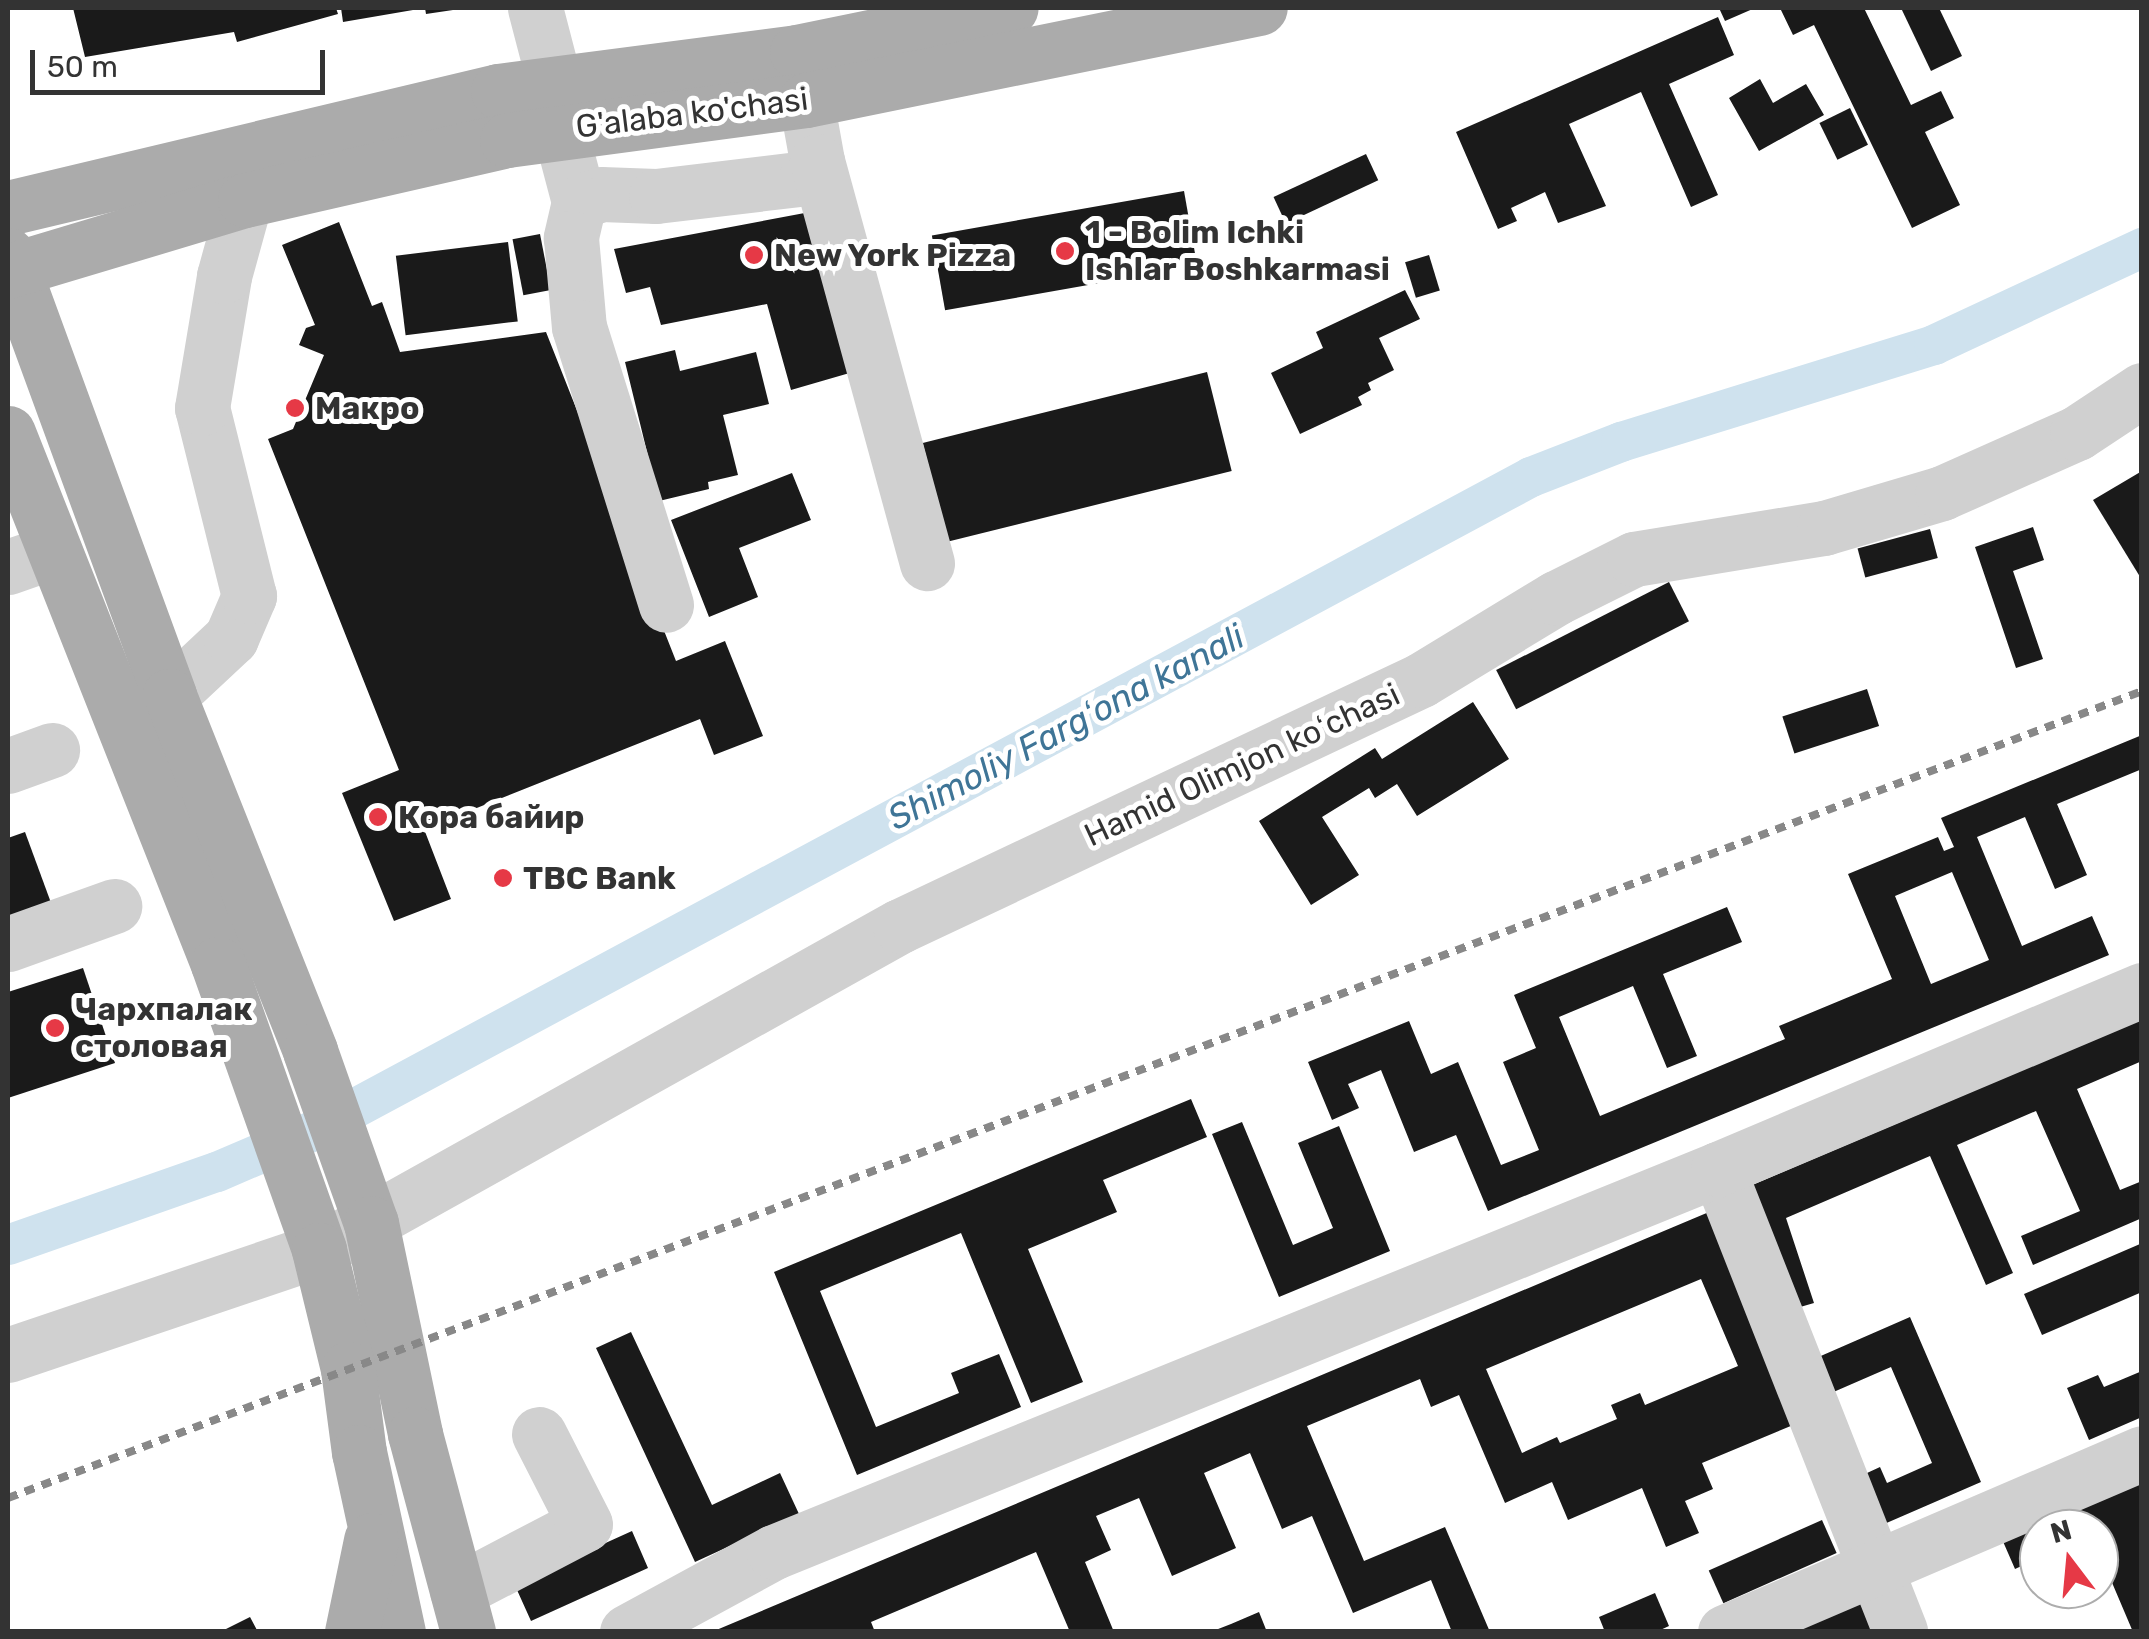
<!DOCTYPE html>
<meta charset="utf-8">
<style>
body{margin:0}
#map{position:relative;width:2149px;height:1639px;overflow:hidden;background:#fff;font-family:Rubik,sans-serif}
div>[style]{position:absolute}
.canal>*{height:40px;margin:-20px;padding:0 20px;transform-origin:20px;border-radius:20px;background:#cfe2ee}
.building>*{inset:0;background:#1a1a1a;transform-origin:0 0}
.minor>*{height:55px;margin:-27.5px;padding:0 27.5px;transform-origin:27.5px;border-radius:27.5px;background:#d0d0d0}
.major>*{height:55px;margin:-27.5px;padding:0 27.5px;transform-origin:27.5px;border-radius:27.5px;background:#ababab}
.rail>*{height:8px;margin-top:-4px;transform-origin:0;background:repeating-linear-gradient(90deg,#888 0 10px,transparent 0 18px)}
.dots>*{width:28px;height:28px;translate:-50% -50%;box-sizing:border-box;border:5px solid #fff;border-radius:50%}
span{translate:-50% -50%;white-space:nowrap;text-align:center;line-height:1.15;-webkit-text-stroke:10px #fff;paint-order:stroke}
.street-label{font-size:32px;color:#333}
.poi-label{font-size:32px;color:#333;font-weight:700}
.left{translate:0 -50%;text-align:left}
.water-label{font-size:35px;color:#3f7597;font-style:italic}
.frame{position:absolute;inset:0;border:10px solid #333;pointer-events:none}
.north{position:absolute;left:2019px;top:1509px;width:100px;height:100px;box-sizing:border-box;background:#fff;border:2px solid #adadad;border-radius:50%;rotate:344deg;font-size:28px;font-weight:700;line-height:40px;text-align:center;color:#333}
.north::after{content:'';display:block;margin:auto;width:35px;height:45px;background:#e63946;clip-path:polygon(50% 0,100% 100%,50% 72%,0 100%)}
.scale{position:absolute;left:30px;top:50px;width:295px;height:45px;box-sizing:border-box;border:5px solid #333;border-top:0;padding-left:12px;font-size:30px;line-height:35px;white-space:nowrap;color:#333;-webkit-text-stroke:8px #fff;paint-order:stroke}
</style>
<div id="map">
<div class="canal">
<div style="left:8px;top:1245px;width:221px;rotate:-19.3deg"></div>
<div style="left:217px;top:1172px;width:102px;rotate:-23.1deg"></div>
<div style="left:311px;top:1132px;width:1385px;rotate:-28.23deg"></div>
<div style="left:1531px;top:477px;width:97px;rotate:-21.3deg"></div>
<div style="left:1621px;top:442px;width:328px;rotate:-17.2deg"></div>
<div style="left:1934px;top:345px;width:230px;rotate:-25deg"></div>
</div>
<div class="building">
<div style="clip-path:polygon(73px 8px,336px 8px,338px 14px,237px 42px,234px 32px,85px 57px)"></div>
<div style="clip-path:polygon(341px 8px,412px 8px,413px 10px,343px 22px)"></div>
<div style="clip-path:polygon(425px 8px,453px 8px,453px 10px,426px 14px)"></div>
<div style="clip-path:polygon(1719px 8px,1755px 8px,1725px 21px)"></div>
<div style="clip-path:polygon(1780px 8px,1864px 8px,1911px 105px,1941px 91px,1954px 118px,1925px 132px,1960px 205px,1912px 228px,1814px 25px,1793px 35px)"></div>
<div style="clip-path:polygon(1901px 8px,1939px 8px,1962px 56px,1931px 71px)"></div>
<div style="clip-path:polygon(1718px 17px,1734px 55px,1669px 84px,1718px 195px,1691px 207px,1641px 92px,1569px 124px,1606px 206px,1558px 223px,1545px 192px,1511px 208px,1517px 221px,1498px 229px,1456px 132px)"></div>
<div style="clip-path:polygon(1760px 79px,1773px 103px,1806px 84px,1824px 115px,1759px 151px,1729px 98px)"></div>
<div style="left:1850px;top:108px;width:41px;height:34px;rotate:64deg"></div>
<div style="left:1366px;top:154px;width:29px;height:102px;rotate:65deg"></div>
<div style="left:1184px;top:191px;width:76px;height:256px;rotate:80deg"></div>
<div style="clip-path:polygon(810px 212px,853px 372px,791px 390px,767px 304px,661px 325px,650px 287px,626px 293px,614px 249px)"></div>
<div style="clip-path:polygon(339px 222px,372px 306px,382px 302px,400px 352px,546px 332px,676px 661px,725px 641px,763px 736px,714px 755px,700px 719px,424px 829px,451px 899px,394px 921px,342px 793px,399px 770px,268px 439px,293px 429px,324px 355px,299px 345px,306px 328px,315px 325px,282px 245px)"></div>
<div style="left:540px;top:234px;width:57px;height:28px;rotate:79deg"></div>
<div style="left:508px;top:242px;width:80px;height:113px;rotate:83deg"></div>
<div style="left:1429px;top:255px;width:37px;height:25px;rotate:73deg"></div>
<div style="clip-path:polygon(1405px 290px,1420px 319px,1379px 338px,1394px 370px,1368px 383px,1371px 390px,1358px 397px,1362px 405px,1300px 434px,1271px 373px,1323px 348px,1316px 332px)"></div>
<div style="clip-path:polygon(675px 350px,680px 371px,756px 352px,769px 404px,723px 415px,738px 475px,708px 482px,709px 489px,659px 501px,625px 362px)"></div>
<div style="left:1207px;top:372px;width:102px;height:293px;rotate:76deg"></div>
<div style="clip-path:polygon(2142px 471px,2142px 580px,2093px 500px)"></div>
<div style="clip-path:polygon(792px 473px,811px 520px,739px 548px,758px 597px,709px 617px,671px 520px)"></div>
<div style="clip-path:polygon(2033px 527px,2044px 560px,2013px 571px,2043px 659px,2016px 668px,1975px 547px)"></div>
<div style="left:1930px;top:529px;width:30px;height:75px;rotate:75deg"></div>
<div style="left:1669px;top:582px;width:44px;height:194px;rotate:63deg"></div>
<div style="left:1867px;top:689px;width:39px;height:89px;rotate:72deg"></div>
<div style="clip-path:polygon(1473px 702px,1509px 759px,1417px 816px,1397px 784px,1375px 798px,1369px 788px,1322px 817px,1359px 875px,1311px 905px,1259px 821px,1375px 748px,1382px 759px)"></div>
<div style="clip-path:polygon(evenodd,2142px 735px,2142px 769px,2057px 804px,2087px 875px,2055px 889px,2025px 817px,1977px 837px,2022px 946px,2092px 916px,2109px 955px,1488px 1211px,1456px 1135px,1414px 1152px,1381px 1070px,1348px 1084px,1359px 1108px,1332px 1120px,1308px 1062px,1409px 1021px,1431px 1074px,1458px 1062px,1501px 1165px,1539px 1150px,1503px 1062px,1536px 1048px,1514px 995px,1727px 907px,1742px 942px,1663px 974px,1697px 1056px,1667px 1068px,1633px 986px,1559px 1017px,1600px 1116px,1785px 1039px,1779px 1026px,1892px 979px,1848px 874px,1938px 837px,1944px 851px,1954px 847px,1941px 818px,2142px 735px,1952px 872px,1989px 960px,1931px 984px,1895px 896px,1952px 872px)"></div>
<div style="clip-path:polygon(25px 832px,54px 911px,8px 928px,8px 838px)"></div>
<div style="clip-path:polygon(83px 968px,115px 1063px,8px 1098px,8px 992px)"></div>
<div style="clip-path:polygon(2142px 1019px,2142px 1061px,2077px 1089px,2120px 1190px,2142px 1181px,2142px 1218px,2033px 1265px,2021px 1236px,2080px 1211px,2036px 1111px,1957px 1145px,2013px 1273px,1986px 1285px,1930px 1156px,1786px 1218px,1814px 1303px,1783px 1312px,1743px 1189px)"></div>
<div style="clip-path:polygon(1191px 1099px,1207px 1137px,1103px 1180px,1117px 1212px,1028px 1249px,1083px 1382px,1031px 1403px,961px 1233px,820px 1291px,876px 1427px,959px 1393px,951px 1373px,999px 1354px,1021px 1407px,857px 1475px,774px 1272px)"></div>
<div style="clip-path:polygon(1242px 1122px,1293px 1245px,1333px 1228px,1298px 1143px,1339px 1126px,1390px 1251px,1279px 1297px,1212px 1134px)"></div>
<div style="clip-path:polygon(evenodd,1709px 1212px,1798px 1423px,1702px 1463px,1713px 1489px,1685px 1501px,1699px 1533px,1666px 1547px,1642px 1488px,1568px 1520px,1552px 1482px,1505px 1503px,1459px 1395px,1431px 1407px,1420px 1379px,1307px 1426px,1364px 1561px,1445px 1527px,1490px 1632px,1452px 1632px,1431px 1580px,1353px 1613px,1312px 1516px,1282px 1529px,1250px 1453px,1204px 1473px,1236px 1548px,1172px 1576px,1139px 1498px,1096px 1516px,1111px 1550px,1085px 1562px,1114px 1632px,1070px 1632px,1036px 1552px,871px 1622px,875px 1632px,714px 1631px,1709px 1212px,1701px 1279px,1738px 1366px,1645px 1405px,1640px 1393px,1611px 1405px,1617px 1419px,1560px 1443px,1557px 1437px,1522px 1453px,1486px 1369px,1701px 1279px)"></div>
<div style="clip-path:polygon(2140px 1244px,2142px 1292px,2042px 1335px,2024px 1294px)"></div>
<div style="clip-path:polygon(1910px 1317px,1981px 1482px,1875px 1528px,1854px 1479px,1880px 1467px,1887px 1483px,1932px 1463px,1891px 1367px,1822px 1397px,1807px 1362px)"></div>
<div style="clip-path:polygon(631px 1332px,712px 1505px,780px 1473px,799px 1514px,695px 1562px,596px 1348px)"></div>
<div style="clip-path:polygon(2142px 1371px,2142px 1417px,2089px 1440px,2067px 1388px,2098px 1375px,2104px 1387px)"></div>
<div style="clip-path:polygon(2142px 1469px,2142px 1632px,2133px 1632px,2099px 1552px,2099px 1529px,2039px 1529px,2039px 1558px,2015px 1569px,1998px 1530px)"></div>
<div style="left:1822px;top:1520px;width:36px;height:124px;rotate:66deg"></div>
<div style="clip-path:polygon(632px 1531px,648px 1568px,531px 1621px,508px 1570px,568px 1560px)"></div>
<div style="clip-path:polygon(1864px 1588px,1883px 1632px,1765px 1632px)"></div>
<div style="clip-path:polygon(1655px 1593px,1669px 1626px,1656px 1632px,1605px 1632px,1599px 1617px)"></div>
<div style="clip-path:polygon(1259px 1612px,1267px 1632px,1213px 1631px,1231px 1624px)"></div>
<div style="clip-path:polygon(250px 1617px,258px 1632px,220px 1632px)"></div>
</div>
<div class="minor">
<div style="left:535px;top:8px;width:75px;rotate:75.4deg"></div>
<div style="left:560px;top:130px;width:74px;rotate:75.2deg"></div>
<div style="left:579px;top:202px;width:23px;rotate:-20deg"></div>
<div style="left:601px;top:194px;width:55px;rotate:2.1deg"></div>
<div style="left:656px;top:196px;width:151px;rotate:-6.8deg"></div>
<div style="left:806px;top:178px;width:20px;rotate:-57deg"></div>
<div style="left:817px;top:161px;width:108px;rotate:-100.2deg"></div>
<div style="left:817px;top:161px;width:417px;rotate:74.7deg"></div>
<div style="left:579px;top:202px;width:37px;rotate:103deg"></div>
<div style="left:571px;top:238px;width:89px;rotate:84.9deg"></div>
<div style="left:579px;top:327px;width:291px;rotate:72.6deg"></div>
<div style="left:8px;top:567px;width:49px;rotate:-19.2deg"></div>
<div style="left:169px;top:696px;width:85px;rotate:-43.1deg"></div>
<div style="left:231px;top:638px;width:46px;rotate:-66.8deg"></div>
<div style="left:249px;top:596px;width:194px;rotate:-104deg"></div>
<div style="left:202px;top:408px;width:134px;rotate:-80.5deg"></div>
<div style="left:224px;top:276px;width:79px;rotate:-74.6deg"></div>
<div style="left:8px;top:766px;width:47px;rotate:-20deg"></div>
<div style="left:8px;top:944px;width:113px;rotate:-19.7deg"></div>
<div style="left:1718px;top:1169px;width:497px;rotate:68.5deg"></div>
<div style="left:8px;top:1355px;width:328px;rotate:-18.7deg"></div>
<div style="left:319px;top:1250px;width:665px;rotate:-29.15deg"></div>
<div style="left:900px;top:926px;width:576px;rotate:-25.28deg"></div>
<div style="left:1421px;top:680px;width:158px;rotate:-31.3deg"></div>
<div style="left:1556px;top:598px;width:87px;rotate:-26.6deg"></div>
<div style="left:1634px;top:559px;width:193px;rotate:-9.3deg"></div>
<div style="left:1824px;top:528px;width:123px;rotate:-16.5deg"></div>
<div style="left:1942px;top:493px;width:148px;rotate:-24deg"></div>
<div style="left:2077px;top:433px;width:78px;rotate:-33.5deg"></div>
<div style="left:457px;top:1591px;width:144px;rotate:-27.6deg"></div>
<div style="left:585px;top:1524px;width:101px;rotate:-117.1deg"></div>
<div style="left:627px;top:1632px;width:167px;rotate:-28.6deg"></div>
<div style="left:774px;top:1552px;width:1019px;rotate:-22.08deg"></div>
<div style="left:1718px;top:1169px;width:460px;rotate:-22.9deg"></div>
<div style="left:1725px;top:1632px;width:454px;rotate:-23.2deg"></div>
</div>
<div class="major">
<div style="left:8px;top:208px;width:504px;rotate:-13.43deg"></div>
<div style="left:498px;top:91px;width:302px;rotate:-7.4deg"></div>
<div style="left:797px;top:52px;width:218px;rotate:-11.6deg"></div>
<div style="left:8px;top:255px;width:469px;rotate:69.9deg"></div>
<div style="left:169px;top:696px;width:382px;rotate:68.3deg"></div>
<div style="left:310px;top:1051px;width:182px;rotate:70.5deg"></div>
<div style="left:371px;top:1223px;width:216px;rotate:78.2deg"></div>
<div style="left:415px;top:1434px;width:205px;rotate:75deg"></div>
<div style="left:8px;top:271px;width:247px;rotate:-16.7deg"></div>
<div style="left:245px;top:200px;width:269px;rotate:-12.9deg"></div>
<div style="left:507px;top:140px;width:302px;rotate:-7.6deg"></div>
<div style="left:806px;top:100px;width:463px;rotate:-11.5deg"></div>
<div style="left:8px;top:433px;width:571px;rotate:68.42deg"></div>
<div style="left:218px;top:964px;width:303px;rotate:70.5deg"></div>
<div style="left:319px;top:1250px;width:122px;rotate:76.3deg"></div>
<div style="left:348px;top:1369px;width:84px;rotate:82.5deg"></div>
<div style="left:359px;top:1452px;width:184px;rotate:77.8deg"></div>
<div style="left:352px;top:1632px;width:94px;rotate:-78.3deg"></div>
</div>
<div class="rail">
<div style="left:8px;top:1498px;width:2281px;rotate:-20.71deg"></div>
</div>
<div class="dots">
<div style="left:1065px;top:251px;background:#e63946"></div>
<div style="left:754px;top:255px;background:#e63946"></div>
<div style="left:295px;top:408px;background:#e63946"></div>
<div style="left:378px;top:817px;background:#e63946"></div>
<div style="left:503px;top:878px;background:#e63946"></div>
<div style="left:55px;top:1028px;background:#e63946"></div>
</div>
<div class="street-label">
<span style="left:692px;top:113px;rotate:-7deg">G'alaba ko'chasi</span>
<span style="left:1242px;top:765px;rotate:-25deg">Hamid Olimjon koʻchasi</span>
</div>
<div class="poi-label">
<span class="left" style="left:1085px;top:251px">1 - Bolim Ichki<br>Ishlar Boshkarmasi</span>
<span class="left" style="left:774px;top:255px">New York Pizza</span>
<span class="left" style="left:315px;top:408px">Макро</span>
<span class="left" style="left:398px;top:817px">Кора байир</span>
<span class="left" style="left:523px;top:878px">TBC Bank</span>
<span class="left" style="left:75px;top:1028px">Чархпалак<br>столовая</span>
</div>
<div class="water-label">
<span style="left:1066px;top:727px;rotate:-28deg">Shimoliy Fargʻona kanali</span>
</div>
<div class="frame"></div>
<div class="north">N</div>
<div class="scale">50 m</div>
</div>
